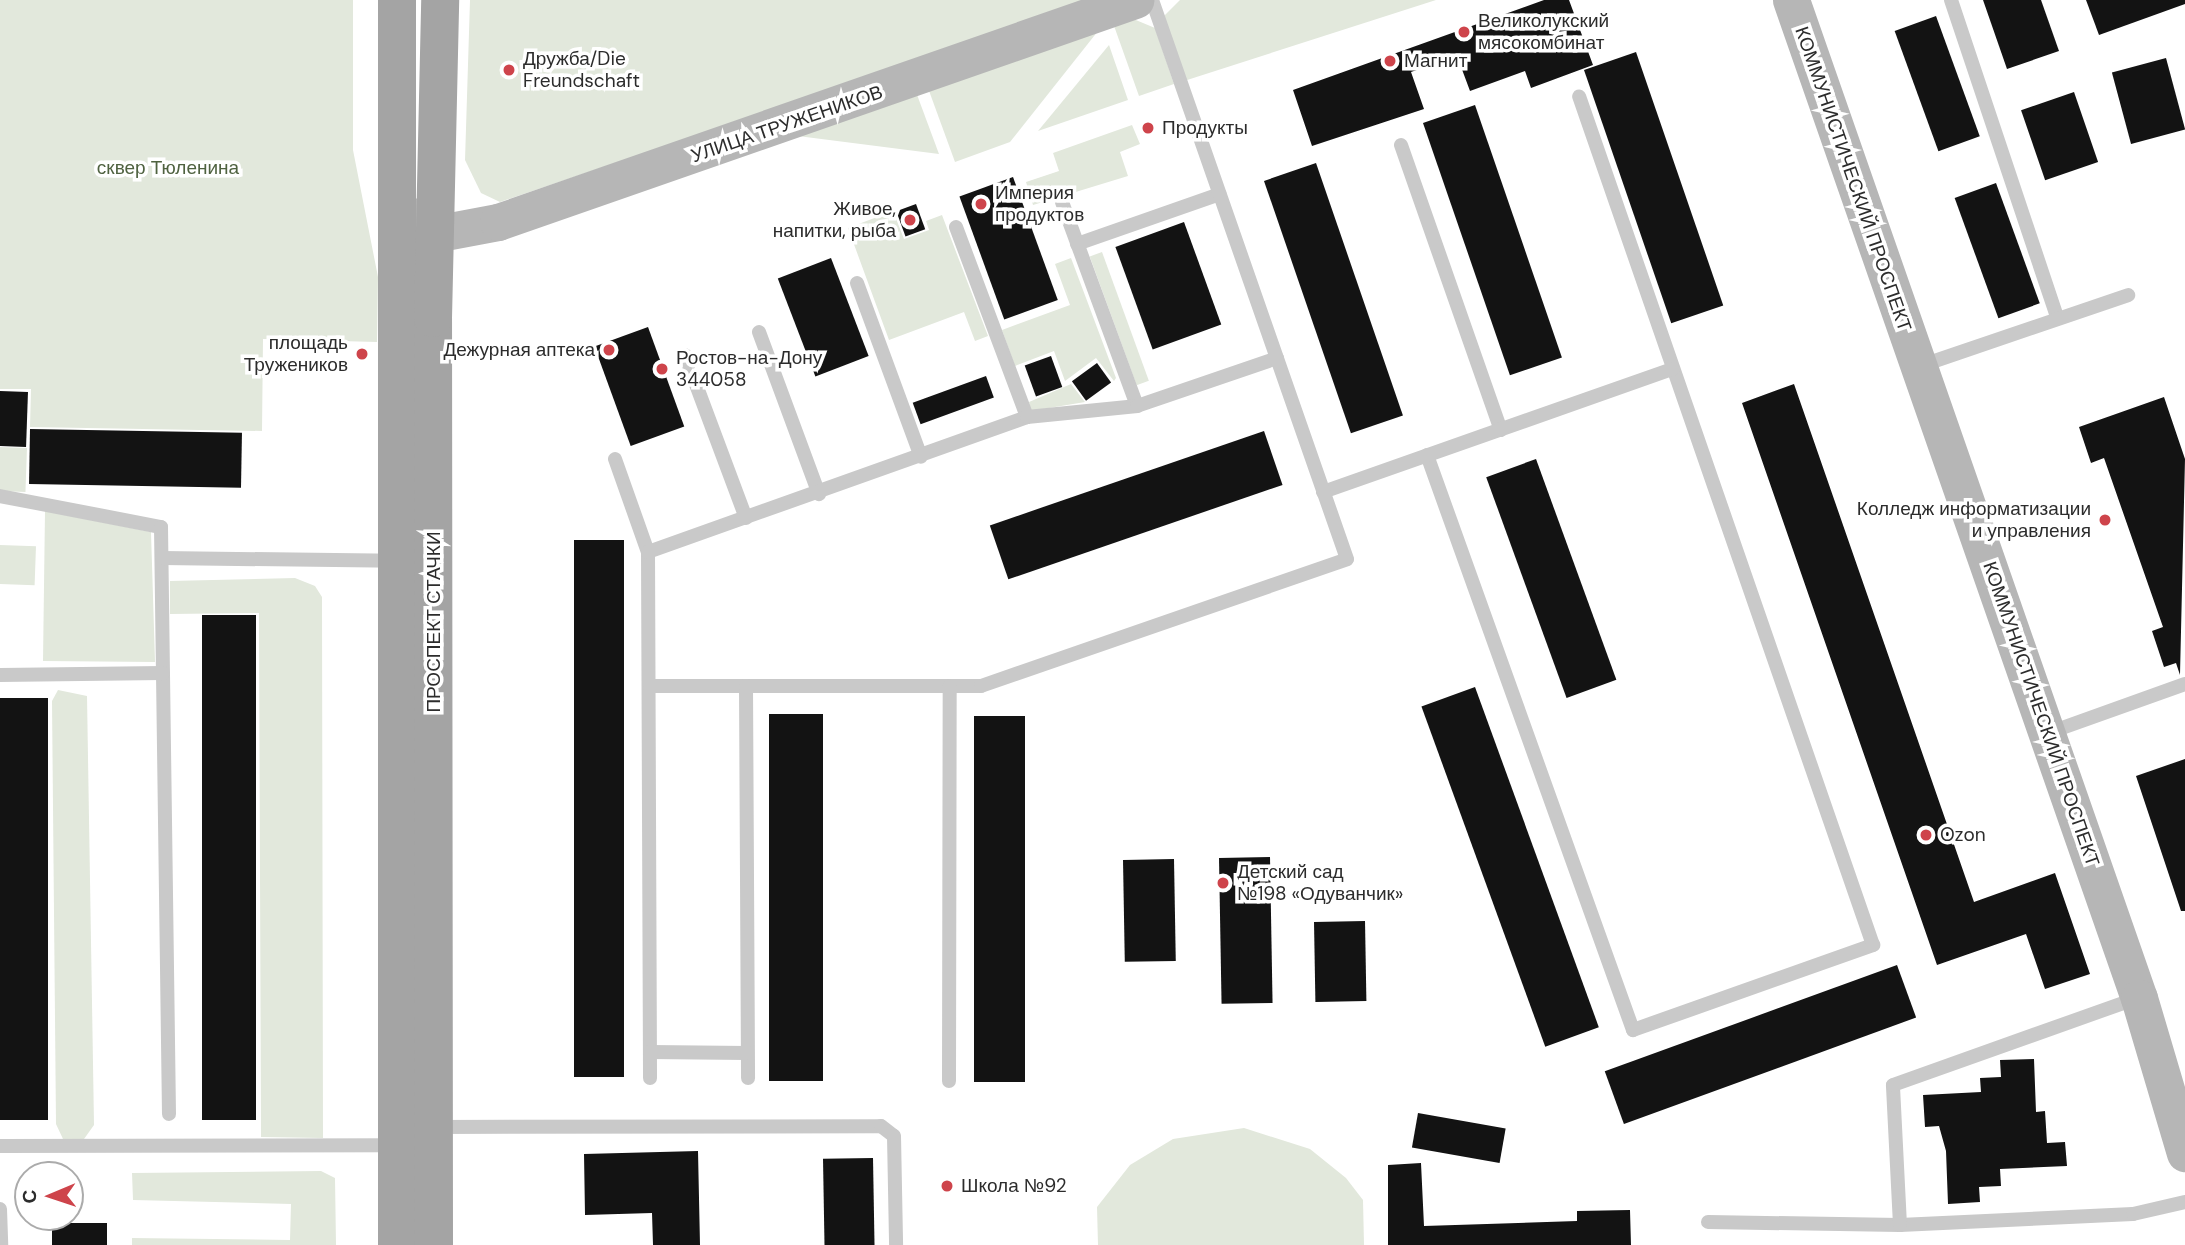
<!DOCTYPE html>
<meta charset="utf-8">
<style>
body{margin:0}
#map{position:relative;width:2185px;height:1245px;overflow:hidden;background:#fff;font-family:"DM Sans",sans-serif}
div>[style]{position:absolute}
.green>*{inset:0;background:#e2e8dc;transform-origin:0 0}
.building>*{inset:0;background:#131313;transform-origin:0 0}
.service>*{height:14px;margin:-7px;padding:0 7px;transform-origin:7px;border-radius:7px;background:#c9c9c9}
.secondary>*{height:37px;margin:-18.5px;padding:0 18.5px;transform-origin:18.5px;border-radius:18.5px;background:#b6b6b6}
.primary>*{height:38px;margin:-19px;padding:0 19px;transform-origin:19px;border-radius:19px;background:#a4a4a4}
.dots>*{width:19px;height:19px;translate:-50% -50%;box-sizing:border-box;border:4px solid #fff;border-radius:50%}
span{translate:-50% -50%;white-space:nowrap;text-align:center;line-height:1.15;-webkit-text-stroke:7px #fff;paint-order:stroke}
.poi-label{font-size:19px;color:#2c2c2c}
.left{translate:0 -50%;text-align:left}
.right{translate:-100% -50%;text-align:right}
.street-label{font-size:19px;color:#2c2c2c}
.park-label{font-size:19px;color:#4f6240}
.north{position:absolute;left:14px;top:1161px;width:70px;height:70px;box-sizing:border-box;background:#fff;border:2px solid #ababab;border-radius:50%;rotate:268deg;font-size:19px;font-weight:700;line-height:28px;text-align:center;color:#2c2c2c}
.north::after{content:'';display:block;margin:auto;width:24px;height:32px;background:#ce444b;clip-path:polygon(50% 0,100% 100%,50% 72%,0 100%)}
</style>
<div id="map">
<div class="green">
<div style="clip-path:polygon(0 0,353px 0,353px 150px,378px 277px,377px 342px,263px 339px,262px 431px,30px 427px,31px 389px,0 389px)"></div>
<div style="clip-path:polygon(470px 0,1096px 0,500px 202px,481px 193px,465px 160px)"></div>
<div style="clip-path:polygon(1180px 0,1436px 0,1184px 81px,1163px 17px)"></div>
<div style="clip-path:polygon(1131px 18px,1155px 28px,1174px 84px,1139px 96px,1113px 23px)"></div>
<div style="clip-path:polygon(1102px 26px,1010px 142px,955px 162px,928px 88px)"></div>
<div style="clip-path:polygon(1109px 45px,1128px 100px,1038px 131px)"></div>
<div style="clip-path:polygon(916px 92px,939px 154px,790px 135px)"></div>
<div style="clip-path:polygon(1132px 125px,1140px 144px,1120px 152px,1128px 176px,1033px 205px,1026px 182px,1059px 171px,1053px 153px)"></div>
<div style="clip-path:polygon(893px 211px,904px 239px,929px 230px,926px 221px,942px 215px,988px 336px,975px 341px,964px 312px,889px 340px,848px 228px)"></div>
<div style="left:1102px;top:252px;width:137px;height:13px;rotate:70deg"></div>
<div style="clip-path:polygon(1071px 258px,1116px 378px,1114px 381px,1096px 358px,1065px 381px,1054px 351px,1015px 366px,1002px 330px,1070px 305px,1055px 264px)"></div>
<div style="clip-path:polygon(1071px 384px,1085px 402px,1031px 411px,1029px 402px)"></div>
<div style="left:0;top:447px;width:27px;height:44px;rotate:2deg"></div>
<div style="clip-path:polygon(45px 511px,151px 532px,155px 662px,43px 661px)"></div>
<div style="left:0;top:545px;width:36px;height:39px;rotate:2deg"></div>
<div style="clip-path:polygon(295px 578px,315px 586px,322px 597px,323px 1138px,261px 1137px,259px 613px,170px 614px,170px 581px)"></div>
<div style="clip-path:polygon(58px 690px,87px 696px,94px 1125px,84px 1139px,63px 1139px,56px 1124px,52px 701px)"></div>
<div style="clip-path:polygon(1244px 1128px,1310px 1149px,1346px 1178px,1363px 1200px,1364px 1245px,1098px 1245px,1097px 1207px,1130px 1165px,1173px 1139px)"></div>
<div style="clip-path:polygon(321px 1171px,335px 1178px,336px 1245px,132px 1245px,132px 1238px,290px 1240px,291px 1204px,133px 1200px,132px 1173px)"></div>
</div>
<div class="building">
<div style="clip-path:polygon(1544px 0,1569px 0,1593px 65px,1531px 88px,1525px 71px,1470px 91px,1457px 56px,1411px 72px,1424px 109px,1312px 146px,1293px 90px)"></div>
<div style="clip-path:polygon(1983px 0,2041px 0,2059px 51px,2007px 69px)"></div>
<div style="clip-path:polygon(2086px 0,2185px 0,2185px 4px,2099px 35px)"></div>
<div style="left:1936px;top:16px;width:128px;height:44px;rotate:70deg"></div>
<div style="left:1636px;top:52px;width:268px;height:55px;rotate:71deg"></div>
<div style="left:2166px;top:58px;width:74px;height:56px;rotate:75deg"></div>
<div style="left:2074px;top:92px;width:74px;height:56px;rotate:71deg"></div>
<div style="left:1475px;top:105px;width:267px;height:55px;rotate:71deg"></div>
<div style="left:1316px;top:163px;width:267px;height:55px;rotate:71deg"></div>
<div style="left:1013px;top:177px;width:131px;height:57px;rotate:70deg"></div>
<div style="left:1996px;top:183px;width:128px;height:44px;rotate:70deg"></div>
<div style="left:916px;top:204px;width:27px;height:21px;rotate:70deg"></div>
<div style="left:1184px;top:222px;width:109px;height:73px;rotate:70deg"></div>
<div style="left:831px;top:258px;width:105px;height:57px;rotate:69deg"></div>
<div style="left:648px;top:327px;width:106px;height:57px;rotate:70deg"></div>
<div style="left:1051px;top:356px;width:33px;height:28px;rotate:70deg"></div>
<div style="left:1097px;top:363px;width:24px;height:31px;rotate:54deg"></div>
<div style="left:986px;top:376px;width:23px;height:78px;rotate:70deg"></div>
<div style="clip-path:polygon(1794px 384px,1974px 902px,2055px 873px,2090px 974px,2045px 989px,2026px 934px,1937px 965px,1742px 403px)"></div>
<div style="left:0;top:391px;width:28px;height:55px;rotate:2deg"></div>
<div style="clip-path:polygon(2164px 397px,2185px 459px,2180px 675px,2176px 663px,2164px 667px,2152px 631px,2163px 627px,2104px 458px,2091px 463px,2079px 427px)"></div>
<div style="left:30px;top:429px;width:212px;height:55px;rotate:1deg"></div>
<div style="left:1264px;top:431px;width:57px;height:290px;rotate:71deg"></div>
<div style="left:1536px;top:459px;width:235px;height:53px;rotate:70deg"></div>
<div style="left:574px;top:540px;width:50px;height:537px"></div>
<div style="left:256px;top:615px;width:505px;height:54px;rotate:90deg"></div>
<div style="left:1475px;top:687px;width:362px;height:57px;rotate:70deg"></div>
<div style="left:0;top:698px;width:48px;height:422px"></div>
<div style="left:769px;top:714px;width:54px;height:367px"></div>
<div style="left:974px;top:716px;width:51px;height:366px"></div>
<div style="clip-path:polygon(2185px 759px,2185px 911px,2181px 911px,2136px 776px)"></div>
<div style="left:1270px;top:857px;width:146px;height:51px;rotate:89deg"></div>
<div style="left:1174px;top:859px;width:102px;height:51px;rotate:89deg"></div>
<div style="left:1365px;top:921px;width:80px;height:51px;rotate:89deg"></div>
<div style="left:1897px;top:965px;width:56px;height:311px;rotate:70deg"></div>
<div style="clip-path:polygon(2034px 1059px,2036px 1112px,2045px 1111px,2047px 1143px,2065px 1142px,2067px 1166px,2000px 1169px,2001px 1186px,1979px 1187px,1980px 1202px,1948px 1204px,1946px 1151px,1939px 1126px,1925px 1127px,1923px 1095px,1981px 1092px,1980px 1078px,2001px 1077px,2000px 1060px)"></div>
<div style="left:1418px;top:1113px;width:89px;height:35px;rotate:10deg"></div>
<div style="clip-path:polygon(698px 1151px,700px 1245px,653px 1245px,652px 1213px,585px 1215px,584px 1154px)"></div>
<div style="left:873px;top:1158px;width:87px;height:50px;rotate:89deg"></div>
<div style="clip-path:polygon(1421px 1163px,1424px 1226px,1577px 1221px,1577px 1211px,1630px 1210px,1631px 1245px,1388px 1245px,1388px 1165px)"></div>
<div style="left:52px;top:1223px;width:55px;height:22px"></div>
</div>
<div class="service">
<div style="left:1951px;top:0;width:336px;rotate:71.5deg"></div>
<div style="left:1401px;top:145px;width:302px;rotate:70.7deg"></div>
<div style="left:1062px;top:202px;width:217px;rotate:69.8deg"></div>
<div style="left:956px;top:227px;width:203px;rotate:69.5deg"></div>
<div style="left:1077px;top:244px;width:151px;rotate:-19.3deg"></div>
<div style="left:857px;top:283px;width:185px;rotate:69.8deg"></div>
<div style="left:759px;top:332px;width:173px;rotate:69.7deg"></div>
<div style="left:685px;top:355px;width:174px;rotate:69.5deg"></div>
<div style="left:1920px;top:366px;width:220px;rotate:-18.8deg"></div>
<div style="left:1427px;top:455px;width:611px;rotate:70.29deg"></div>
<div style="left:1633px;top:1030px;width:255px;rotate:-19.5deg"></div>
<div style="left:1873px;top:945px;width:898px;rotate:-109.1deg"></div>
<div style="left:615px;top:459px;width:99px;rotate:70.5deg"></div>
<div style="left:648px;top:552px;width:526px;rotate:89.78deg"></div>
<div style="left:1323px;top:492px;width:371px;rotate:-19.4deg"></div>
<div style="left:0;top:496px;width:164px;rotate:10.9deg"></div>
<div style="left:161px;top:527px;width:587px;rotate:89.22deg"></div>
<div style="left:648px;top:552px;width:402px;rotate:-19.6deg"></div>
<div style="left:1027px;top:417px;width:111px;rotate:-5.7deg"></div>
<div style="left:1137px;top:406px;width:148px;rotate:-18.9deg"></div>
<div style="left:162px;top:558px;width:233px;rotate:0.7deg"></div>
<div style="left:0;top:675px;width:163px;rotate:-0.7deg"></div>
<div style="left:650px;top:686px;width:331px"></div>
<div style="left:981px;top:686px;width:387px;rotate:-19.1deg"></div>
<div style="left:1347px;top:559px;width:592px;rotate:-109.23deg"></div>
<div style="left:746px;top:686px;width:392px;rotate:89.7deg"></div>
<div style="left:2048px;top:733px;width:145px;rotate:-19.7deg"></div>
<div style="left:650px;top:1052px;width:97px;rotate:0.6deg"></div>
<div style="left:949px;top:1081px;width:395px;rotate:-89.9deg"></div>
<div style="left:436px;top:1127px;width:445px;rotate:-0.1deg"></div>
<div style="left:881px;top:1126px;width:16px;rotate:38deg"></div>
<div style="left:894px;top:1136px;width:109px;rotate:88.9deg"></div>
<div style="left:0;top:1146px;width:394px;rotate:-0.1deg"></div>
<div style="left:0;top:1209px;width:36px;rotate:88deg"></div>
<div style="left:1708px;top:1222px;width:192px;rotate:0.9deg"></div>
<div style="left:1900px;top:1225px;width:233px;rotate:-2.7deg"></div>
<div style="left:2133px;top:1214px;width:53px;rotate:-13deg"></div>
<div style="left:1900px;top:1225px;width:140px;rotate:-92.9deg"></div>
<div style="left:1893px;top:1085px;width:260px;rotate:-19.6deg"></div>
</div>
<div class="secondary">
<div style="left:1791px;top:0;width:1057px;rotate:70.78deg"></div>
<div style="left:2139px;top:998px;width:162px;rotate:73.5deg"></div>
<div style="left:412px;top:216px;width:28px;rotate:39deg"></div>
<div style="left:434px;top:234px;width:65px;rotate:-10.6deg"></div>
<div style="left:498px;top:222px;width:675px;rotate:-19.21deg"></div>
</div>
<div class="primary">
<div style="left:397px;top:1245px;width:1245px;rotate:-90deg"></div>
<div style="left:434px;top:1245px;width:927px;rotate:-90.06deg"></div>
<div style="left:433px;top:318px;width:318px;rotate:-88.7deg"></div>
</div>
<div class="dots">
<div style="left:1464px;top:32px;background:#ce444b"></div>
<div style="left:1390px;top:61px;background:#ce444b"></div>
<div style="left:509px;top:70px;background:#ce444b"></div>
<div style="left:1148px;top:128px;background:#ce444b"></div>
<div style="left:981px;top:204px;background:#ce444b"></div>
<div style="left:910px;top:220px;background:#ce444b"></div>
<div style="left:609px;top:350px;background:#ce444b"></div>
<div style="left:362px;top:354px;background:#ce444b"></div>
<div style="left:662px;top:369px;background:#ce444b"></div>
<div style="left:2105px;top:520px;background:#ce444b"></div>
<div style="left:1926px;top:835px;background:#ce444b"></div>
<div style="left:1223px;top:883px;background:#ce444b"></div>
<div style="left:947px;top:1186px;background:#ce444b"></div>
</div>
<div class="poi-label">
<span class="left" style="left:1478px;top:32px">Великолукский<br>мясокомбинат</span>
<span class="left" style="left:523px;top:70px">Дружба/Die<br>Freundschaft</span>
<span class="left" style="left:1404px;top:61px">Магнит</span>
<span class="left" style="left:1162px;top:128px">Продукты</span>
<span class="left" style="left:995px;top:204px">Империя<br>продуктов</span>
<span class="right" style="left:896px;top:220px">Живое,<br>напитки, рыба</span>
<span class="right" style="left:348px;top:354px">площадь<br>Тружеников</span>
<span class="right" style="left:595px;top:350px">Дежурная аптека</span>
<span class="left" style="left:676px;top:369px">Ростов-на-Дону<br>344058</span>
<span class="right" style="left:2091px;top:520px">Колледж информатизации<br>и управления</span>
<span class="left" style="left:1940px;top:835px">Ozon</span>
<span class="left" style="left:1237px;top:883px">Детский сад<br>№198 «Одуванчик»</span>
<span class="left" style="left:961px;top:1186px">Школа №92</span>
</div>
<div class="street-label">
<span style="left:787px;top:124px;rotate:-19deg">УЛИЦА ТРУЖЕНИКОВ</span>
<span style="left:1853px;top:179px;rotate:71deg">КОММУНИСТИЧЕСКИЙ ПРОСПЕКТ</span>
<span style="left:434px;top:622px;rotate:-90deg">ПРОСПЕКТ СТАЧКИ</span>
<span style="left:2041px;top:714px;rotate:71deg">КОММУНИСТИЧЕСКИЙ ПРОСПЕКТ</span>
</div>
<div class="park-label">
<span style="left:168px;top:168px">сквер Тюленина</span>
</div>
<div class="north">С</div>
</div>
